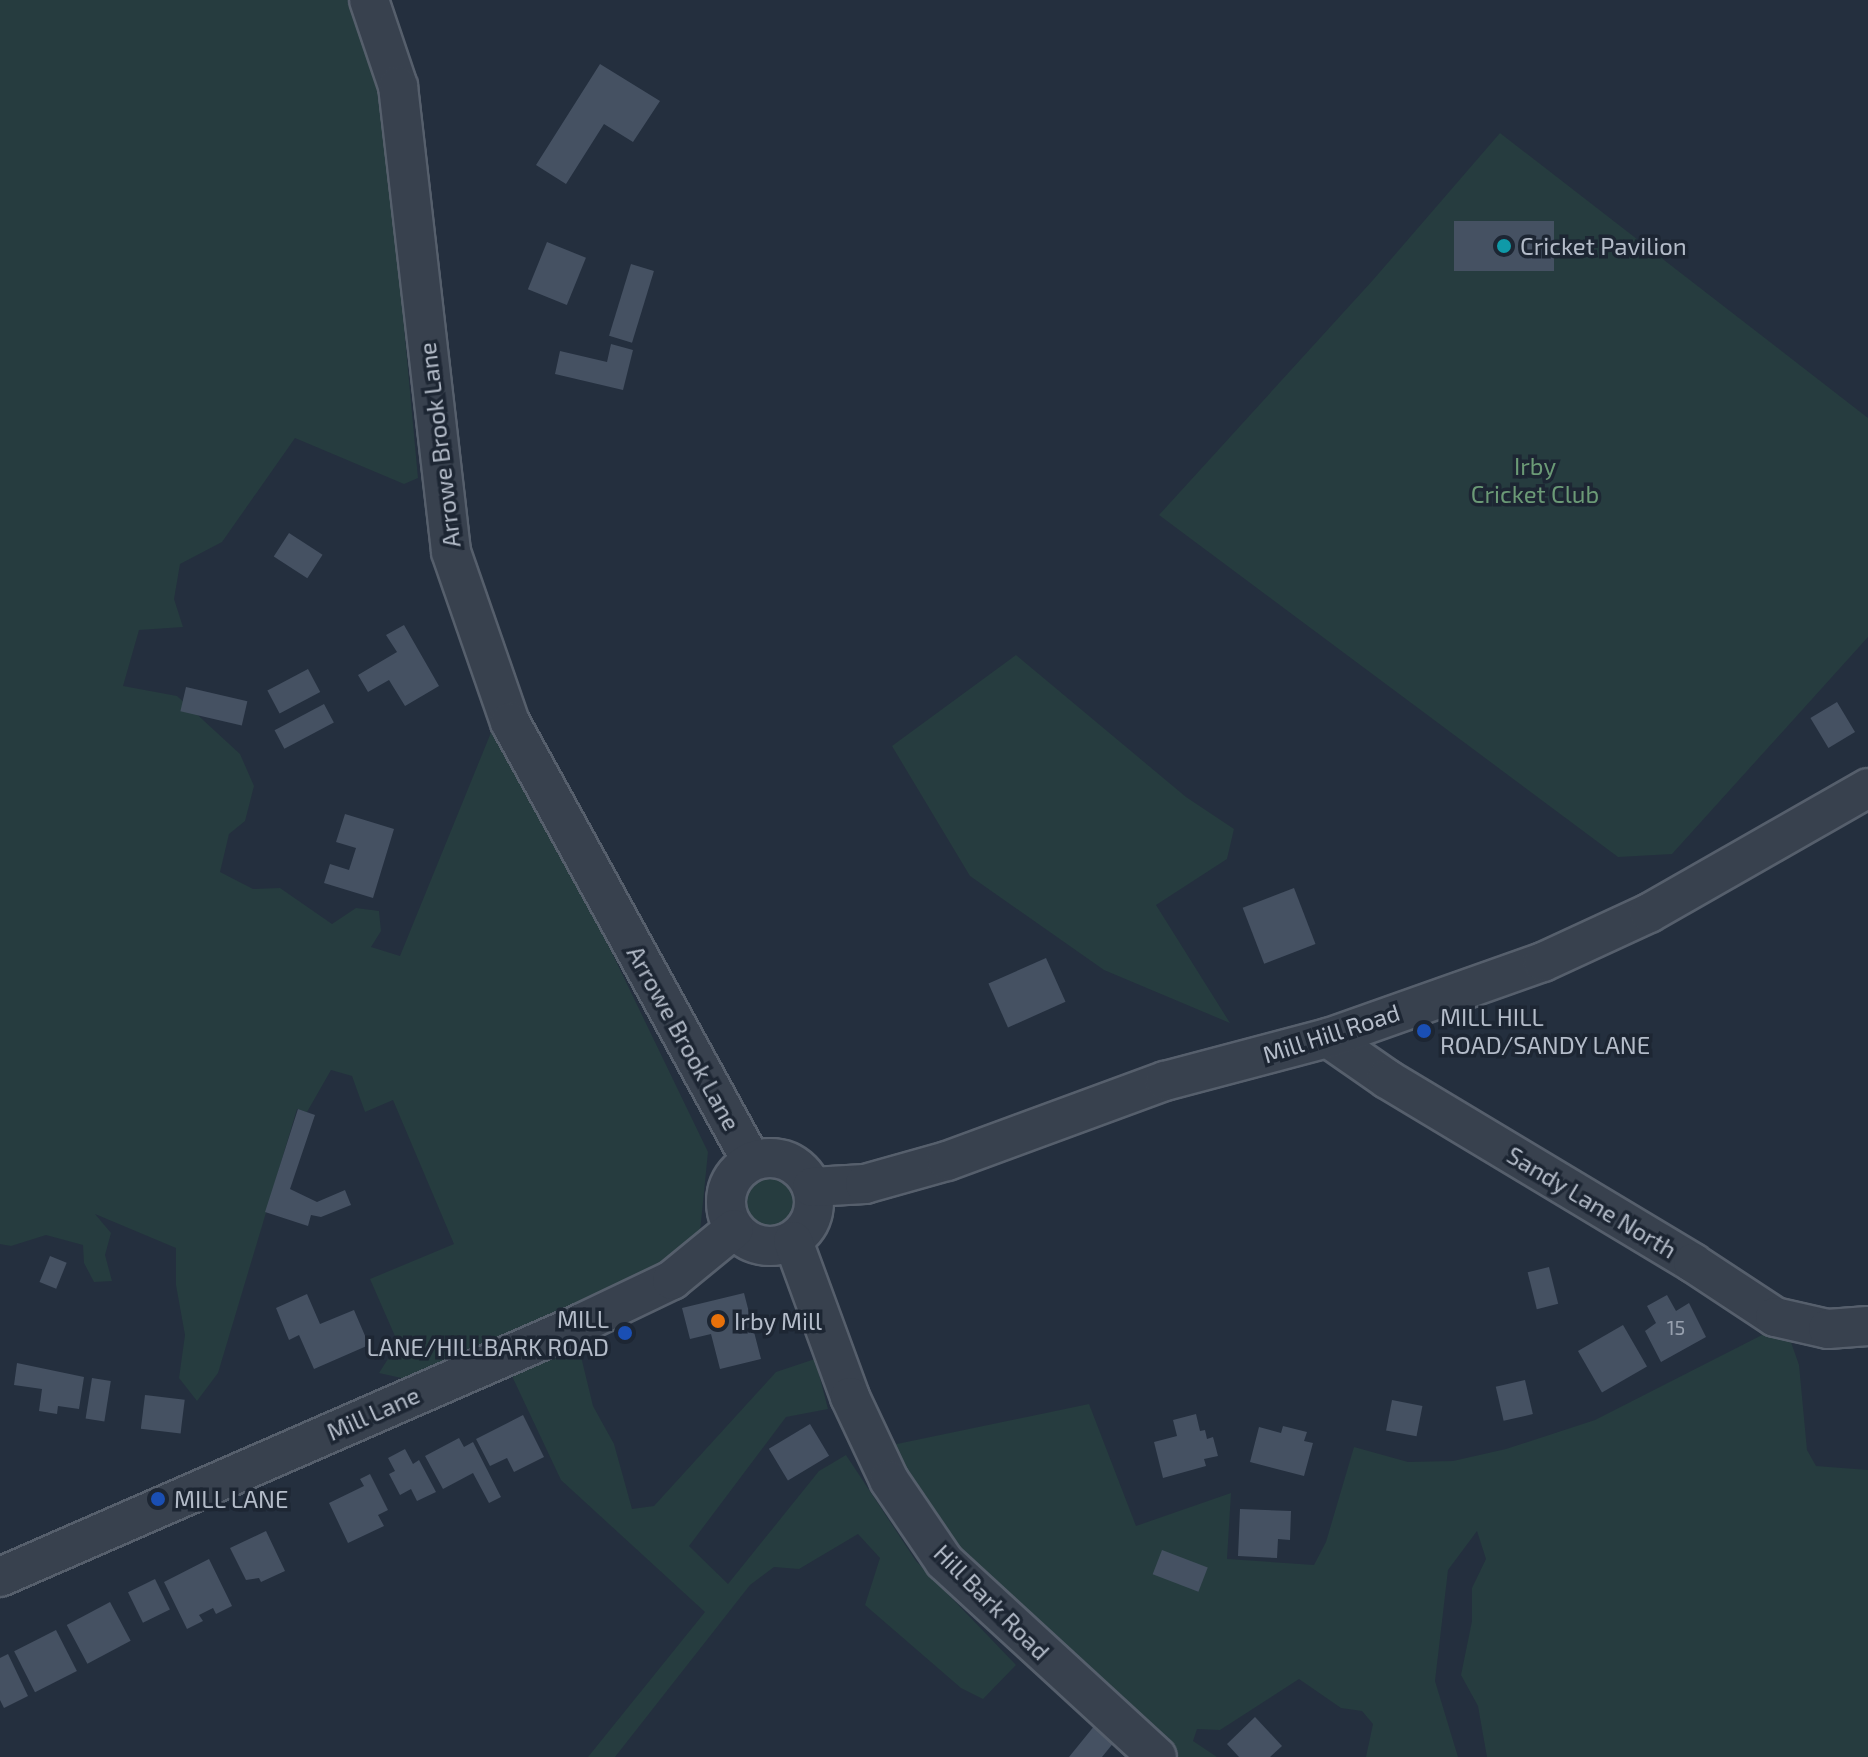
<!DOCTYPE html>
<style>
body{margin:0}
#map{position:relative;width:1868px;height:1757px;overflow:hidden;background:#242f3e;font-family:"Exo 2",sans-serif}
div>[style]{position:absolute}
.green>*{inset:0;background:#263c3f}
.round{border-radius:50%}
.building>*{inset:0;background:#455162;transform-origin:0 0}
.roads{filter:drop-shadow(2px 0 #565f6c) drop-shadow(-2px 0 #565f6c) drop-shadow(0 2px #565f6c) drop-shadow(0 -2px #565f6c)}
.minor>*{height:38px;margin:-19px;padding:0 19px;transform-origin:19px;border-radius:19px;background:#38414e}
.minor>.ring{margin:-19px;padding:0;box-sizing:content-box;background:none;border:38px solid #38414e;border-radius:50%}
.dots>*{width:22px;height:22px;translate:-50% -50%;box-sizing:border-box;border:4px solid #1d2633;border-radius:50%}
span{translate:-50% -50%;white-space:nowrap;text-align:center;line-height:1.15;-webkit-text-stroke:7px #1d2633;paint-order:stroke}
.number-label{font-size:20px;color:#98a1af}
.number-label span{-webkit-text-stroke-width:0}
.poi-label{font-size:24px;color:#b4bcc9}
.left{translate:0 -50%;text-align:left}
.right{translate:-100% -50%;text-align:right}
.street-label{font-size:24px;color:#b4bcc9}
.park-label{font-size:24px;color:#6b9a76}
</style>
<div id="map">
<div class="green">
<div style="clip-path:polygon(0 0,353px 0,382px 89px,418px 478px,404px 484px,295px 438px,222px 542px,180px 564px,174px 599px,183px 627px,139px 630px,123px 686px,177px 696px,240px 754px,254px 786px,245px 821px,229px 834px,220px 872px,253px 889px,280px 888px,332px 924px,356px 908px,379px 911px,381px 931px,371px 947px,400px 956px,492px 730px,585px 897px,708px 1152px,700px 1232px,649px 1270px,526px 1329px,406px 1379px,379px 1373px,398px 1343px,370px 1279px,454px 1244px,393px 1100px,365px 1112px,352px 1076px,331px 1070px,307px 1112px,297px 1109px,218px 1373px,197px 1401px,179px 1378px,185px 1335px,176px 1285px,176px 1248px,95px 1214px,111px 1233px,105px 1255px,112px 1281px,94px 1282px,84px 1263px,83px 1245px,46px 1235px,11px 1246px,0 1244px)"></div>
<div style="clip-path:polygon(1500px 133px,1868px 418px,1868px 637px,1672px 854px,1618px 857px,1159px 515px,1373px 280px)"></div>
<div style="clip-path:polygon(1016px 655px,1186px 797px,1234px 829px,1227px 859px,1156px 905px,1230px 1023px,1104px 970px,970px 876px,892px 746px)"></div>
<div class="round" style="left:744px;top:1177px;width:52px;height:52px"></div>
<div style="clip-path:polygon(1786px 1328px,1799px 1365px,1807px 1450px,1816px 1466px,1868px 1470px,1868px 1757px,1487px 1757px,1478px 1706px,1461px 1675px,1472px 1621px,1472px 1588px,1486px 1559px,1477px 1531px,1448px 1570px,1435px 1681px,1458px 1757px,1366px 1757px,1373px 1724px,1362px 1711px,1341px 1708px,1299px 1679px,1220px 1730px,1197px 1729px,1193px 1741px,1217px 1757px,1176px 1757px,969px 1572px,898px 1461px,892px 1445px,1089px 1404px,1136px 1526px,1231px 1493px,1227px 1559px,1314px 1565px,1326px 1542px,1354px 1447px,1408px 1462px,1453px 1461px,1506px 1449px,1595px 1420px,1764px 1334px)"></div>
<div style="clip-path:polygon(577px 1340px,593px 1406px,614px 1444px,632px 1509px,654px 1506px,776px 1372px,815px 1359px,828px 1409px,786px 1417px,689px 1546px,728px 1584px,819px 1471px,846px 1455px,916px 1561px,1016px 1665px,983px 1699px,961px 1688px,865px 1605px,880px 1558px,858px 1534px,799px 1569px,774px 1567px,750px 1585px,615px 1757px,588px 1757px,705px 1612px,561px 1480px,511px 1374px)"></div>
</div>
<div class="building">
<div style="clip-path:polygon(600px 64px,660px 101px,633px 142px,604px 124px,566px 184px,536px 165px)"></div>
<div style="left:1454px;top:221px;width:100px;height:50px"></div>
<div style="left:547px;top:242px;width:42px;height:51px;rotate:22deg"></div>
<div style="left:631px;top:264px;width:24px;height:75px;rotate:17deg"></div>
<div style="clip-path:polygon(611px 344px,633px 350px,623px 390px,555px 374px,560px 351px,607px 362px)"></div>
<div style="left:289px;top:533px;width:40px;height:28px;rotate:33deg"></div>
<div style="clip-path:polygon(404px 625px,439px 686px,405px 706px,389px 680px,368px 692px,358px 675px,397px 652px,386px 635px)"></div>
<div style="left:308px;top:669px;width:26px;height:46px;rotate:62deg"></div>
<div style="left:186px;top:687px;width:63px;height:25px;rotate:13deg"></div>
<div style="left:1837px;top:702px;width:35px;height:31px;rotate:59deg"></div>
<div style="left:324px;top:704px;width:21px;height:56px;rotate:62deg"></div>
<div style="clip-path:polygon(345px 814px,394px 829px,373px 898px,324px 883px,330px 864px,349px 870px,356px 848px,336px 842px)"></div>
<div style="left:1294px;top:888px;width:60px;height:55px;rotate:69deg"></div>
<div style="left:1046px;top:958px;width:48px;height:63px;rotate:66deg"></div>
<div style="clip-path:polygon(298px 1109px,315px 1115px,290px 1189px,317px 1202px,345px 1190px,351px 1205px,321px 1217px,311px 1215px,308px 1226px,265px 1212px)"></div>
<div style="left:50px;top:1256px;width:18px;height:28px;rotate:22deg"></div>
<div style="left:1549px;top:1267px;width:38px;height:22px;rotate:76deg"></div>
<div style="clip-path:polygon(744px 1293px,761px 1359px,720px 1369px,711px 1334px,690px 1339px,682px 1308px)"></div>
<div style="clip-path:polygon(307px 1294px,320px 1324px,354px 1310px,369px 1345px,314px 1369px,299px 1335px,289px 1340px,276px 1308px)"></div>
<div style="clip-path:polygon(1667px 1295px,1676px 1311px,1689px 1303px,1706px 1337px,1661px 1362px,1645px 1331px,1656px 1323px,1647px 1306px)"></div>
<div style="left:1623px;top:1325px;width:48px;height:52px;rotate:60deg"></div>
<div style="clip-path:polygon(17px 1363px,84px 1377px,79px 1409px,58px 1406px,57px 1414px,39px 1411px,42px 1389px,14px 1385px)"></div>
<div style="left:92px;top:1378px;width:19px;height:41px;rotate:9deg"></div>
<div style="left:1525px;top:1380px;width:35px;height:30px;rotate:77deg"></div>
<div style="left:145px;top:1395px;width:40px;height:34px;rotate:7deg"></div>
<div style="left:1392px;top:1400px;width:31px;height:31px;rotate:11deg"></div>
<div style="clip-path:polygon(1196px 1414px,1200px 1431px,1205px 1430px,1207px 1439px,1213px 1437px,1218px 1456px,1204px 1459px,1206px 1466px,1163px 1478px,1154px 1442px,1177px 1436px,1173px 1420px)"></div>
<div style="clip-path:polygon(523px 1415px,544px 1457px,514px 1472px,507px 1458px,490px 1466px,476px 1439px)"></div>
<div style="left:810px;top:1424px;width:37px;height:48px;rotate:59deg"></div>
<div style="clip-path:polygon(1283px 1426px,1307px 1432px,1304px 1441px,1313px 1443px,1304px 1476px,1250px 1462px,1259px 1427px,1281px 1433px)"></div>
<div style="clip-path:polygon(459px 1438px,464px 1447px,473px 1442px,501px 1497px,489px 1503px,473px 1473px,443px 1489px,425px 1456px)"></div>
<div style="clip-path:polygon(405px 1449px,413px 1464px,419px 1460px,436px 1492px,417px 1501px,411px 1489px,400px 1495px,389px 1474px,395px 1471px,388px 1458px)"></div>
<div style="clip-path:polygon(370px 1474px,388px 1510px,378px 1515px,384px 1526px,348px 1543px,329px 1503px,364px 1486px,360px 1479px)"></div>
<div style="clip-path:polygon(1240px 1509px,1291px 1511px,1290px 1540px,1278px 1539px,1277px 1558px,1238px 1556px)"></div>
<div style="clip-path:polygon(266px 1531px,285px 1571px,261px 1582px,259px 1578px,246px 1580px,230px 1548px)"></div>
<div style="left:1162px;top:1550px;width:49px;height:26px;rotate:21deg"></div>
<div style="clip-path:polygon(209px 1559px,232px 1606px,216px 1614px,213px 1608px,199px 1615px,203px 1621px,187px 1629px,164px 1582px)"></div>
<div style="left:155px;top:1579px;width:34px;height:30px;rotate:64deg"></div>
<div style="left:110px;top:1602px;width:44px;height:49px;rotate:62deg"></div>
<div style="left:56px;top:1630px;width:46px;height:47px;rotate:63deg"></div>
<div style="clip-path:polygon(8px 1654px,28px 1696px,4px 1708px,0 1700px,0 1658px)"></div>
<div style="clip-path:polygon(1255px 1717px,1282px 1746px,1270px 1757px,1239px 1757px,1227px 1744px)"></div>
<div style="clip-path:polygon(1095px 1725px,1115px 1741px,1102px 1757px,1069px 1757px)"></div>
</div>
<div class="roads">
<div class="minor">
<div style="left:369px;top:0;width:91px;rotate:71.4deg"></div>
<div style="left:398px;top:86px;width:469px;rotate:83.5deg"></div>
<div style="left:451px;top:552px;width:180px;rotate:70.9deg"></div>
<div style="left:510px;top:722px;width:500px;rotate:61.2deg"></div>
<div style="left:1328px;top:1038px;width:72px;rotate:34.8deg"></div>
<div style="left:1387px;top:1079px;width:357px;rotate:31deg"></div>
<div style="left:1693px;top:1263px;width:98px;rotate:33.4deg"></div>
<div style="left:1775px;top:1317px;width:54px;rotate:12.8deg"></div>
<div style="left:1828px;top:1329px;width:40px;rotate:-4.3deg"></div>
<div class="ring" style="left:726px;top:1158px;width:50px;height:50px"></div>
<div style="left:812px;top:1187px;width:53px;rotate:-3.2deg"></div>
<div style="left:865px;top:1184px;width:85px;rotate:-15.7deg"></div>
<div style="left:947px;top:1161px;width:232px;rotate:-20.2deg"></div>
<div style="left:1165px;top:1081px;width:169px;rotate:-14.8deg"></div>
<div style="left:1328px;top:1038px;width:228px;rotate:-19.5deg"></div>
<div style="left:1543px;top:962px;width:117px;rotate:-24.8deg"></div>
<div style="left:1649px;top:913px;width:252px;rotate:-29.7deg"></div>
<div style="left:793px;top:1241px;width:166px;rotate:69.9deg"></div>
<div style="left:850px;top:1397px;width:92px;rotate:64.8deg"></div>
<div style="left:889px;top:1480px;width:98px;rotate:55.8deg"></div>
<div style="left:944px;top:1561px;width:289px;rotate:42.6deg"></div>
<div style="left:0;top:1577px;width:635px;rotate:-23.58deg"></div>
<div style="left:582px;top:1323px;width:100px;rotate:-25.5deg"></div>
<div style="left:672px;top:1280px;width:80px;rotate:-39.4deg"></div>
</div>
</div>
<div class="dots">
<div style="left:1504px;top:246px;background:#0f9aa8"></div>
<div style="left:1424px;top:1031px;background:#1a4fb4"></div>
<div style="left:718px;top:1321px;background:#e8710a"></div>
<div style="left:625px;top:1333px;background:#1a4fb4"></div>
<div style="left:158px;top:1499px;background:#1a4fb4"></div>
</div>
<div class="number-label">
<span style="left:1676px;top:1327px">15</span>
</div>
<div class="poi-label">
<span class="left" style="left:1520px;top:246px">Cricket Pavilion</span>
<span class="left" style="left:1440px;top:1031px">MILL HILL<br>ROAD/SANDY LANE</span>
<span class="right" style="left:609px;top:1333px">MILL<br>LANE/HILLBARK ROAD</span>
<span class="left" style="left:734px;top:1321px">Irby Mill</span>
<span class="left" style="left:174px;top:1499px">MILL LANE</span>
</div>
<div class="street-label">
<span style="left:439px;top:445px;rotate:-97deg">Arrowe Brook Lane</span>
<span style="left:1331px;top:1033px;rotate:-18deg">Mill Hill Road</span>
<span style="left:684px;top:1038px;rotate:61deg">Arrowe Brook Lane</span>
<span style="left:1592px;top:1202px;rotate:31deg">Sandy Lane North</span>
<span style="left:373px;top:1413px;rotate:-24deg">Mill Lane</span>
<span style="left:992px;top:1602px;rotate:45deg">Hill Bark Road</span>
</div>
<div class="park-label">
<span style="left:1535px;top:480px">Irby<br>Cricket Club</span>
</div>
</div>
